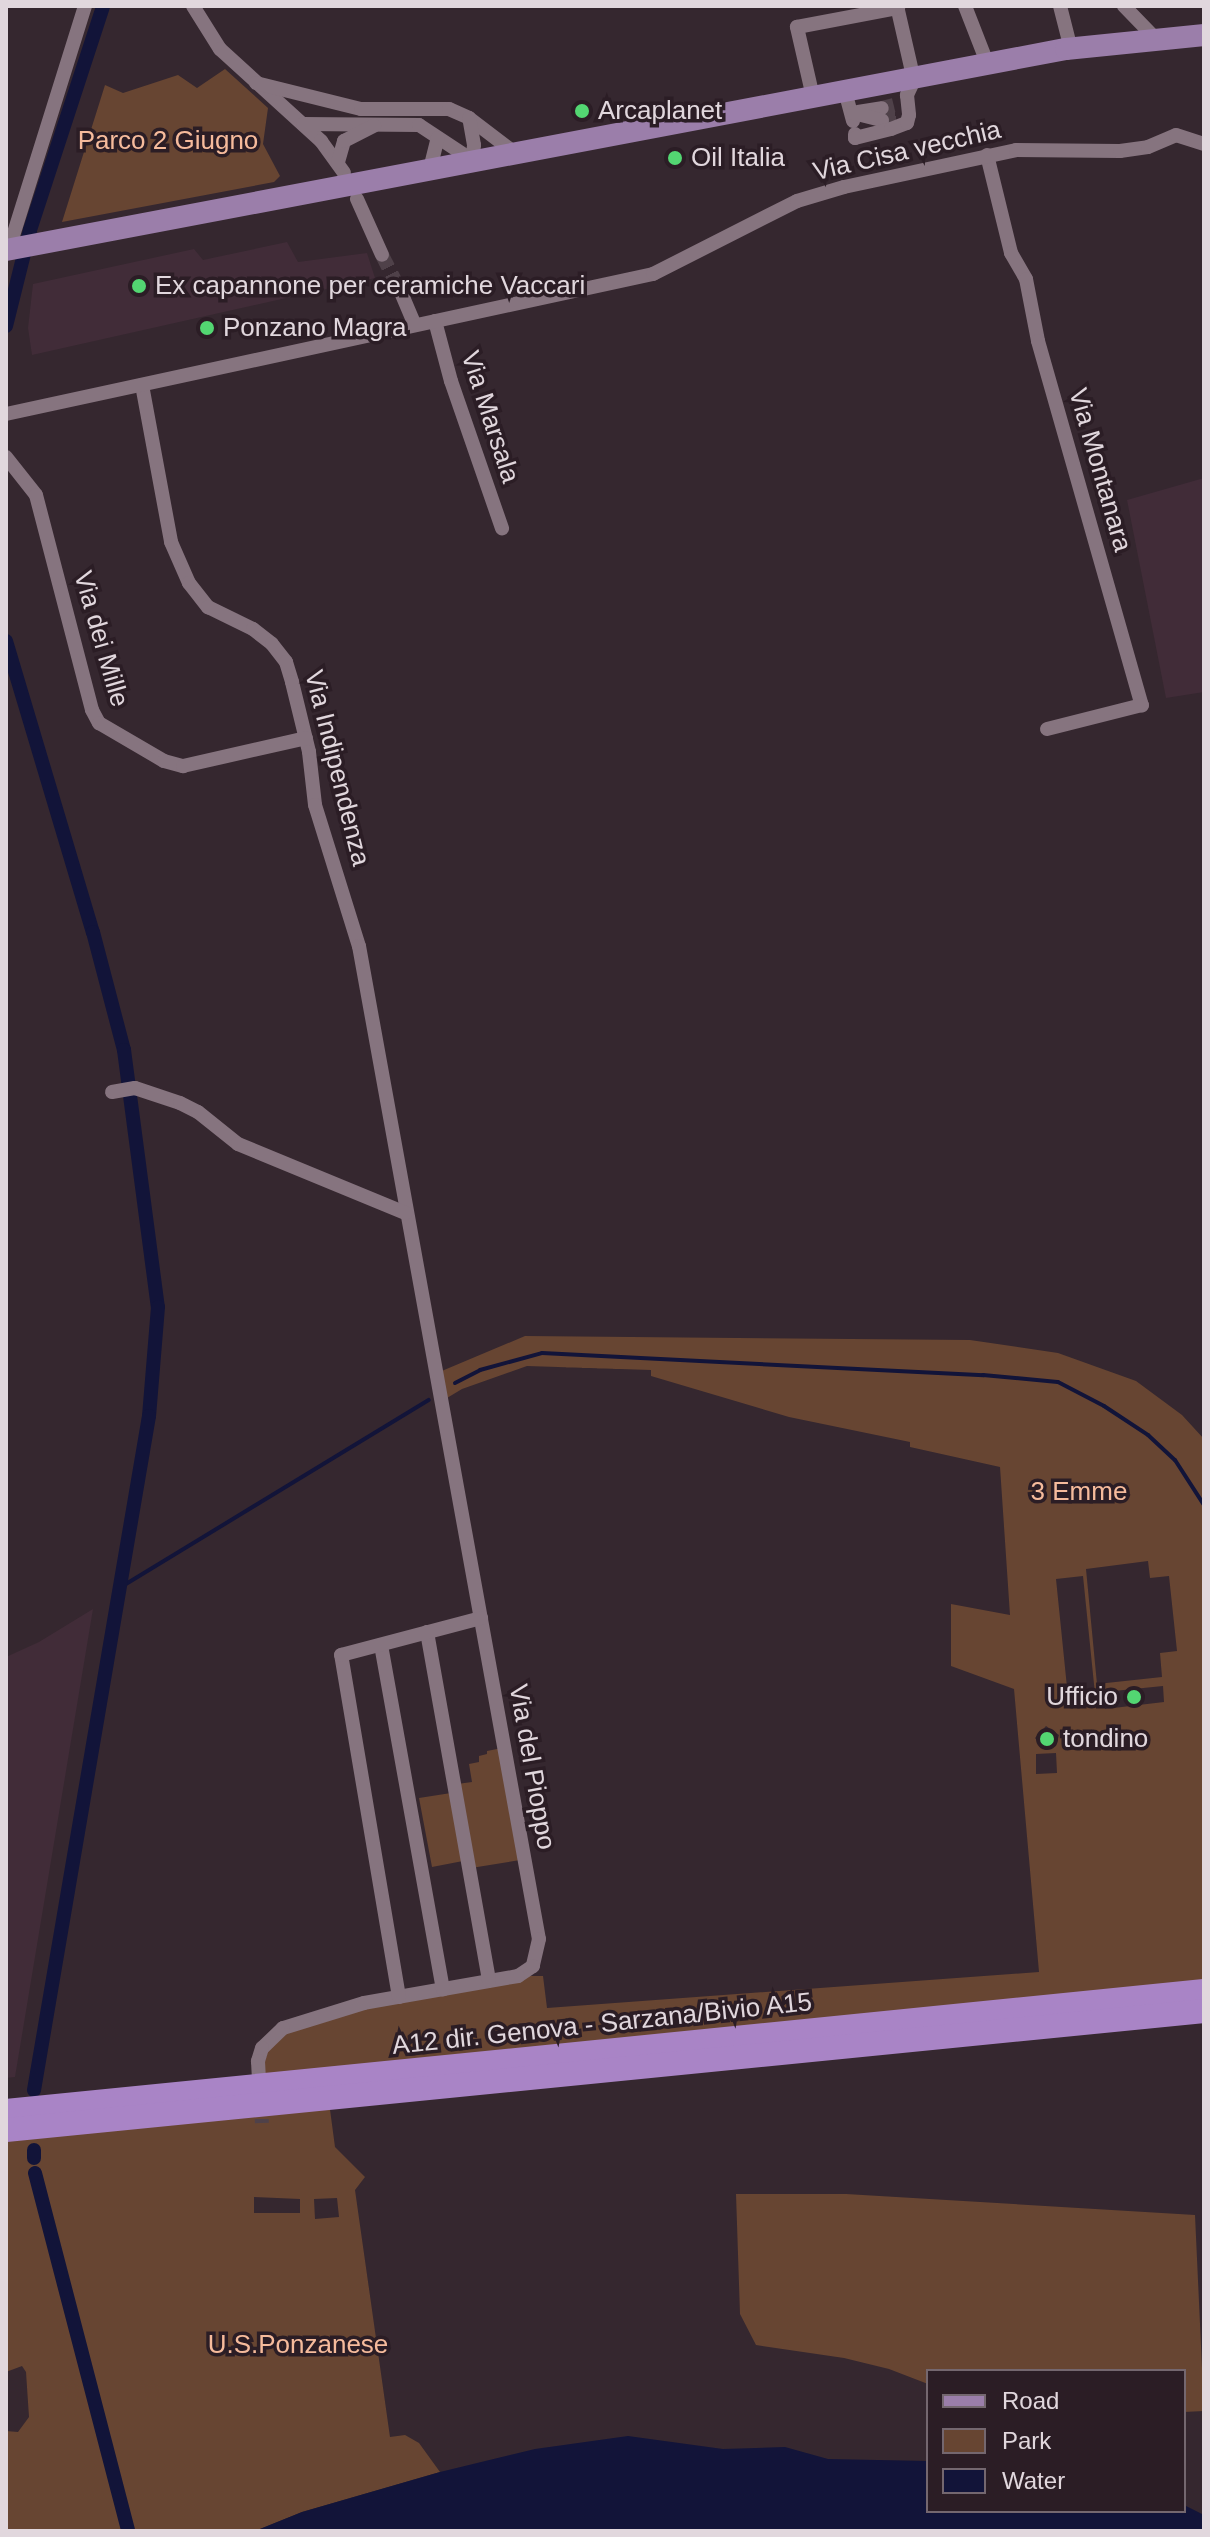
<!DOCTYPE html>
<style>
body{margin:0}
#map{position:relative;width:1210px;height:2537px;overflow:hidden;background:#35272f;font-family:Arial,sans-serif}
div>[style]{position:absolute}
.built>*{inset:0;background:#412c38}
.green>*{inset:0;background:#674532}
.water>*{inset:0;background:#121439}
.stream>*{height:4px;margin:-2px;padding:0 2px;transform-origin:2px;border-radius:2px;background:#121439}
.canal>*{height:14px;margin:-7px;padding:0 7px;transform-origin:7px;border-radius:7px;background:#121439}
.street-tunnel>*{height:14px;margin-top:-7px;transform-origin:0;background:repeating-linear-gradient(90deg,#4f4149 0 14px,transparent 0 21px)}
.street>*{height:14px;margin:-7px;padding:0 7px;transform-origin:7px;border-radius:7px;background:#86747f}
.primary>*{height:22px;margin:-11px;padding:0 11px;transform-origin:11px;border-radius:11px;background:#9b7eaa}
.highway>*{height:24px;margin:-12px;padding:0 12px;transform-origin:12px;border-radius:12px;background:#a984c6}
.dots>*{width:22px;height:22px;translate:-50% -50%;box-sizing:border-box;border:4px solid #2b1d25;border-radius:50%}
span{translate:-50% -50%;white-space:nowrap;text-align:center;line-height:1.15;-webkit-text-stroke:7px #2b1d25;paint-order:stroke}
.poi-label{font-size:26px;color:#e1d7dd}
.left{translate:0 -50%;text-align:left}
.right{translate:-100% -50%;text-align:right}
.park-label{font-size:26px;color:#f6bb9c}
.street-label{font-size:26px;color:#e1d7dd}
.frame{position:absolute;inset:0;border:8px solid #e1d7dd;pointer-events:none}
.legend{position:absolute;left:926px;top:2369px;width:260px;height:144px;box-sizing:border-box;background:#2b1d25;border:2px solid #74676f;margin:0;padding:10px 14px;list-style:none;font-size:24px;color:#e1d7dd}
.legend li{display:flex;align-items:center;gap:16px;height:40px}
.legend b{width:40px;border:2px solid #74676f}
</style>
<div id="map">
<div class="built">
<div style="clip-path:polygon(287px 242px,298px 262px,367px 253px,375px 278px,32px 355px,28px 328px,33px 284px,194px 249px,203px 260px)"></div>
<div style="clip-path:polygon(1204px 478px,1204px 692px,1166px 698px,1127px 500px)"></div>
<div style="clip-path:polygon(93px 1609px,15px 2077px,6px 2078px,6px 1657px,39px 1642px)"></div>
</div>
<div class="green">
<div style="clip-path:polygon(225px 69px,268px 108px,263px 144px,280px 176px,274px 182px,62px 222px,105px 85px,123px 93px,178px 75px,197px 88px)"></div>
<div style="clip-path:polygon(evenodd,525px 1336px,970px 1340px,1058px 1353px,1136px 1381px,1182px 1415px,1204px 1439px,1204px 1985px,259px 2081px,272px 2037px,364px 2003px,518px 1976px,543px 1976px,547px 2008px,1039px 1972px,1014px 1689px,951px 1666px,951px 1604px,1010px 1615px,1000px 1467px,910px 1447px,910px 1442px,789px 1417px,651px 1376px,651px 1370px,527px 1366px,462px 1389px,442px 1401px,437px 1373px,525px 1336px,1148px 1561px,1150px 1578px,1169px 1576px,1177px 1651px,1160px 1653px,1162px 1677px,1097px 1684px,1086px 1569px,1148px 1561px,525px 1336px,1083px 1576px,1095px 1694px,1068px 1697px,1056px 1579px,1083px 1576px,525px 1336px,1163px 1686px,1164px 1702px,1105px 1709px,1104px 1692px,1163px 1686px,525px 1336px,1046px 1726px,1059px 1735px,1056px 1746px,1045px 1750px,1035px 1738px,1046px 1726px,525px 1336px,1056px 1753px,1057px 1773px,1036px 1774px,1036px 1754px,1056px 1753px)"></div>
<div style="clip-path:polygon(502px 1748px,520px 1860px,465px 1869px,463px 1861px,432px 1867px,419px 1798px,451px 1793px,450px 1785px,472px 1782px,469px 1764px,479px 1762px,479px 1756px,487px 1754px,487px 1751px)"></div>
<div style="clip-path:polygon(evenodd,329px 2102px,335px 2147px,365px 2177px,355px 2190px,390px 2437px,405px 2435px,419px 2443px,440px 2472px,302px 2512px,255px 2531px,6px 2531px,6px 2431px,18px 2432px,29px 2417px,26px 2372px,22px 2366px,6px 2372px,6px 2135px,329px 2102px,254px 2197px,300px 2199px,300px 2213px,254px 2213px,254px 2197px,329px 2102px,337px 2198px,339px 2217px,315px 2219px,314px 2199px,337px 2198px)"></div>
<div style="clip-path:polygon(736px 2194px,846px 2194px,1195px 2215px,1204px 2411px,1184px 2412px,1184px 2371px,928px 2371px,928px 2384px,889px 2369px,844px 2358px,756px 2345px,740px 2314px)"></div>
</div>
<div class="water">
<div style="clip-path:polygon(628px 2436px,723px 2449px,785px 2447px,828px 2459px,928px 2461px,928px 2511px,1184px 2511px,1184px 2505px,1204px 2515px,1204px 2531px,255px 2531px,302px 2512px,440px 2472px,535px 2449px)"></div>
</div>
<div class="stream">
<div style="left:455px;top:1383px;width:28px;rotate:-27deg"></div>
<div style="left:480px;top:1370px;width:64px;rotate:-15.3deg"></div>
<div style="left:542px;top:1353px;width:442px;rotate:2.9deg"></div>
<div style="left:983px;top:1375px;width:75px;rotate:5.3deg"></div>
<div style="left:1058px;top:1382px;width:52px;rotate:27.6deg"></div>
<div style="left:1104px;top:1406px;width:53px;rotate:33.4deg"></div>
<div style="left:1148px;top:1435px;width:37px;rotate:43deg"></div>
<div style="left:1175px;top:1460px;width:54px;rotate:57.2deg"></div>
<div style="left:121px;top:1587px;width:360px;rotate:-31.3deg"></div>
</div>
<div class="canal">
<div style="left:6px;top:326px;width:99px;rotate:-76deg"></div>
<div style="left:30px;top:230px;width:236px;rotate:-71.9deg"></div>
<div style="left:6px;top:641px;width:304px;rotate:73.4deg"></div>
<div style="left:93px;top:932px;width:122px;rotate:75.3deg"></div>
<div style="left:124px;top:1050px;width:259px;rotate:82.5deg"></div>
<div style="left:158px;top:1307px;width:109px;rotate:94.7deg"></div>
<div style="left:149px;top:1416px;width:684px;rotate:99.68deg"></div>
<div style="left:34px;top:2150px;width:8px;rotate:90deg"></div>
<div style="left:35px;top:2173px;width:370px;rotate:75.4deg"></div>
</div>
<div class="street-tunnel">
<div style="left:882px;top:108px;width:12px;rotate:-14deg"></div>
<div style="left:882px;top:120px;width:18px;rotate:-9deg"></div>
<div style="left:382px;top:255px;width:39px;rotate:63deg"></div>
<div style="left:261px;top:2098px;width:25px;rotate:88deg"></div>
</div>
<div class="street">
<div style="left:193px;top:6px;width:51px;rotate:57.9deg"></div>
<div style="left:220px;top:49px;width:137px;rotate:42.3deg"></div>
<div style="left:321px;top:141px;width:39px;rotate:54deg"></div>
<div style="left:897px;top:6px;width:76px;rotate:77.1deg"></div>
<div style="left:914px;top:80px;width:17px;rotate:115deg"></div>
<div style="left:907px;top:95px;width:20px;rotate:84deg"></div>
<div style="left:965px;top:6px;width:63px;rotate:68.7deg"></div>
<div style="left:1060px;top:6px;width:44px;rotate:75.7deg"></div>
<div style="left:1124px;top:6px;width:47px;rotate:45.9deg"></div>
<div style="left:256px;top:83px;width:108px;rotate:13.9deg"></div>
<div style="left:361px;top:109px;width:88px"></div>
<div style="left:449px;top:109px;width:22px;rotate:24deg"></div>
<div style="left:469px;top:118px;width:58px;rotate:37.3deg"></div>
<div style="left:845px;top:91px;width:31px;rotate:75deg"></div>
<div style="left:813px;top:97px;width:72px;rotate:-102.9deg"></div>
<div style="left:797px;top:27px;width:103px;rotate:-10.7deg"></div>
<div style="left:858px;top:112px;width:24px;rotate:-9deg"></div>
<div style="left:853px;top:113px;width:30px;rotate:14deg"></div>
<div style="left:303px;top:124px;width:116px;rotate:0.5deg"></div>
<div style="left:419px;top:125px;width:64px;rotate:33.4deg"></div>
<div style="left:472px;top:160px;width:15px;rotate:-82deg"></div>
<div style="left:474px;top:145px;width:27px;rotate:-100deg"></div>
<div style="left:855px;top:134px;width:4px;rotate:90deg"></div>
<div style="left:855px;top:138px;width:37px;rotate:-14deg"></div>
<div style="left:891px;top:129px;width:17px;rotate:-21deg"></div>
<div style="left:907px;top:123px;width:8px;rotate:-76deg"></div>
<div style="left:987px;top:155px;width:101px;rotate:76.2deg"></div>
<div style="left:1011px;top:253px;width:30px;rotate:60deg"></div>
<div style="left:1026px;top:279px;width:63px;rotate:79deg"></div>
<div style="left:1038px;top:341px;width:379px;rotate:74.1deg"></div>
<div style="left:1142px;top:705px;width:98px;rotate:165.8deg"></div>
<div style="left:338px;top:162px;width:22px;rotate:-74deg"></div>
<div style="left:344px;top:141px;width:34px;rotate:-27deg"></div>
<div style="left:430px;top:169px;width:32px;rotate:-76deg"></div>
<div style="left:357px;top:199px;width:61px;rotate:65.9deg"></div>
<div style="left:12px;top:239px;width:244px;rotate:-72.6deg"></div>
<div style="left:400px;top:290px;width:38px;rotate:67deg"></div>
<div style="left:435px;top:321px;width:62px;rotate:75.1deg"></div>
<div style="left:451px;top:381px;width:156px;rotate:70.9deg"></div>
<div style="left:142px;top:385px;width:160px;rotate:79.5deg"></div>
<div style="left:171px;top:542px;width:45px;rotate:66.3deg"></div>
<div style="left:189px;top:583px;width:31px;rotate:52deg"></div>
<div style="left:208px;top:607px;width:50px;rotate:26.1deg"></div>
<div style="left:253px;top:629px;width:24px;rotate:38deg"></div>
<div style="left:272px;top:644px;width:23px;rotate:52deg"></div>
<div style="left:286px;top:662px;width:21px;rotate:73deg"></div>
<div style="left:292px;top:682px;width:72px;rotate:76.3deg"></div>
<div style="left:309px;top:752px;width:53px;rotate:83.5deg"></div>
<div style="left:315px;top:805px;width:148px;rotate:72.7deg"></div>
<div style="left:359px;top:946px;width:1009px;rotate:79.73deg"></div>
<div style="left:539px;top:1939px;width:28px;rotate:103deg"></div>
<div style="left:533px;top:1966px;width:18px;rotate:146deg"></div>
<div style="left:518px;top:1976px;width:156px;rotate:170.1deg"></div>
<div style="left:364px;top:2003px;width:85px;rotate:162.8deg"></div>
<div style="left:283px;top:2028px;width:29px;rotate:136deg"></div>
<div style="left:262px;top:2048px;width:14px;rotate:107deg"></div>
<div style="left:258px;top:2061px;width:20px;rotate:87deg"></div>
<div style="left:6px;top:414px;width:662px;rotate:-12.21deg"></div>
<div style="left:653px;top:274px;width:161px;rotate:-26.9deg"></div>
<div style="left:797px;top:201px;width:49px;rotate:-16.6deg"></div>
<div style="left:844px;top:187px;width:176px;rotate:-12.1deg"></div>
<div style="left:1016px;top:150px;width:104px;rotate:0.6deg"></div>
<div style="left:1120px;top:151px;width:28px;rotate:-8deg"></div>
<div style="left:1148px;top:147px;width:30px;rotate:-23deg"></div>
<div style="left:1176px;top:135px;width:29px;rotate:18deg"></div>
<div style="left:6px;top:457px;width:48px;rotate:51.7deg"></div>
<div style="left:36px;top:495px;width:222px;rotate:75.4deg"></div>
<div style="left:92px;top:710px;width:15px;rotate:62deg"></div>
<div style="left:99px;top:723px;width:75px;rotate:30.3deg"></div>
<div style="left:164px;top:761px;width:20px;rotate:15deg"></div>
<div style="left:183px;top:766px;width:126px;rotate:-12.8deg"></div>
<div style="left:112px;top:1092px;width:23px;rotate:-10deg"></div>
<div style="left:135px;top:1088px;width:47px;rotate:18.4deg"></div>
<div style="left:180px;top:1103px;width:20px;rotate:27deg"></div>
<div style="left:198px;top:1112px;width:51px;rotate:38.7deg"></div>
<div style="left:238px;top:1144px;width:181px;rotate:22.4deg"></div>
<div style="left:427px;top:1632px;width:354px;rotate:79.9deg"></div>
<div style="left:381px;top:1645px;width:350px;rotate:79.8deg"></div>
<div style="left:399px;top:1997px;width:347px;rotate:-99.6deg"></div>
<div style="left:341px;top:1655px;width:145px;rotate:-14.8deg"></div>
</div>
<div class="primary">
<div style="left:6px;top:250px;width:1079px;rotate:-10.74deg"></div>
<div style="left:1066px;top:49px;width:139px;rotate:-5.8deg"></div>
</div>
<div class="highway">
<div style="left:6px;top:2111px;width:1204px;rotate:-5.72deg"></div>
<div style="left:6px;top:2130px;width:1204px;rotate:-5.67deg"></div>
</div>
<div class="dots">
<div style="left:582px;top:111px;background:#53d672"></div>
<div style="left:675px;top:158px;background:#53d672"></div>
<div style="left:139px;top:286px;background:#53d672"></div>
<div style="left:207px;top:328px;background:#53d672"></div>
<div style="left:1134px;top:1697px;background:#53d672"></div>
<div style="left:1047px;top:1739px;background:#53d672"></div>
</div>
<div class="poi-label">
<span class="left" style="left:598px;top:111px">Arcaplanet</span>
<span class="left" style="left:691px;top:158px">Oil Italia</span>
<span class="left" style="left:155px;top:286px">Ex capannone per ceramiche Vaccari</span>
<span class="left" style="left:223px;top:328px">Ponzano Magra</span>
<span class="right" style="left:1118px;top:1697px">Ufficio</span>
<span class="left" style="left:1063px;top:1739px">tondino</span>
</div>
<div class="park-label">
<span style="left:168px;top:141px">Parco 2 Giugno</span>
<span style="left:1079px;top:1492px">3 Emme</span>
<span style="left:298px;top:2345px">U.S.Ponzanese</span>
</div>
<div class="street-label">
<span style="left:907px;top:151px;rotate:-13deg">Via Cisa vecchia</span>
<span style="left:490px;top:417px;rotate:72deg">Via Marsala</span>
<span style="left:1100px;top:470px;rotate:74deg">Via Montanara</span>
<span style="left:101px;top:639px;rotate:74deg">Via dei Mille</span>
<span style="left:337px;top:768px;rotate:76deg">Via Indipendenza</span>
<span style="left:532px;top:1767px;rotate:80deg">Via del Pioppo</span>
<span style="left:602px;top:2024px;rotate:-6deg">A12 dir. Genova - Sarzana/Bivio A15</span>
</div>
<div class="frame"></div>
<ul class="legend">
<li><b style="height:10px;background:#9b7eaa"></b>Road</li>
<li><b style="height:22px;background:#674532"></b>Park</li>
<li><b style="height:22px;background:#121439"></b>Water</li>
</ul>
</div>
